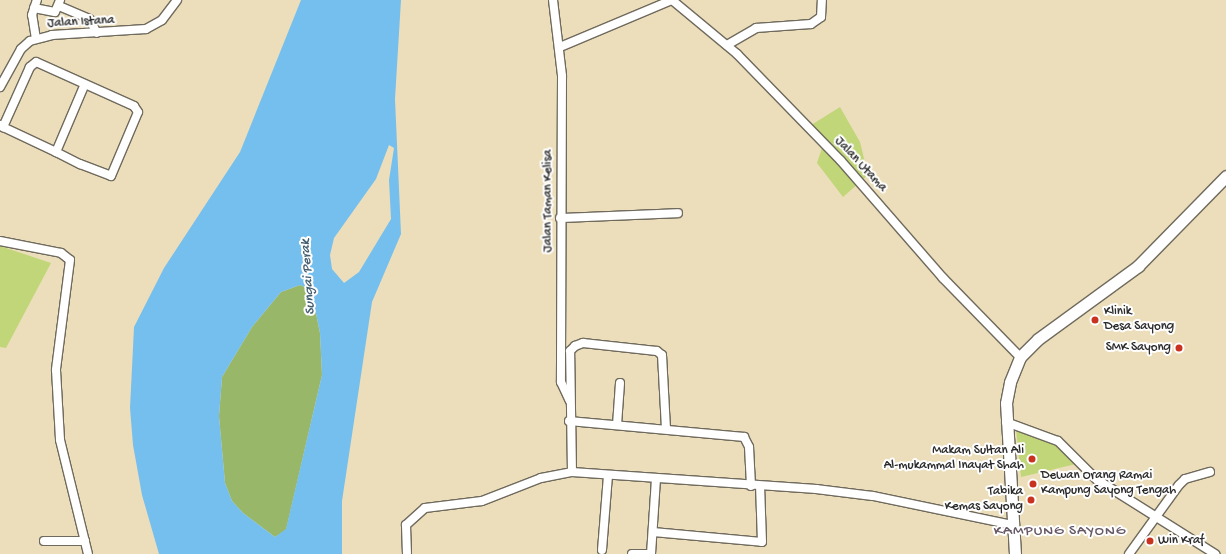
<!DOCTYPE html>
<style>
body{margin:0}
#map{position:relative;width:1226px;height:554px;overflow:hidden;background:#ecdeba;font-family:"Gochi Hand",sans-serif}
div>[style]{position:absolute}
.green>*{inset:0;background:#c0d679}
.forest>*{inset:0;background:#98b769}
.water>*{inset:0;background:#75bfee}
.roads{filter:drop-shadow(1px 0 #6f6a5d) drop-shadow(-1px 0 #6f6a5d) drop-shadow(0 1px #6f6a5d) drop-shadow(0 -1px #6f6a5d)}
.minor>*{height:8px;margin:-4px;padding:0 4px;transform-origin:4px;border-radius:4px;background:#fff}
.major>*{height:11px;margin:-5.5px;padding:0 5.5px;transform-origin:5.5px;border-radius:5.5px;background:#fff}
.dots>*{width:11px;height:11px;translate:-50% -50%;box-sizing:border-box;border:2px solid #fff;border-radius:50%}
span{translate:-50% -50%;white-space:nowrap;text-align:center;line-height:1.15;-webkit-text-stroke:4px #fff;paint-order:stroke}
.street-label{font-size:13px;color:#2b2b2b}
.poi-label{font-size:13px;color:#2b2b2b}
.left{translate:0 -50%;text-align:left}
.right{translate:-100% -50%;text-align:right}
.water-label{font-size:14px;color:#455f6f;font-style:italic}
.quarter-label{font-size:15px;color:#665864;letter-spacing:1px}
</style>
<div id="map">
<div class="green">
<div style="clip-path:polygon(840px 107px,860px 142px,868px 175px,843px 197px,817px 163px,823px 145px,808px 127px)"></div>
<div style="clip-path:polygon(0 246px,51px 263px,6px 348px,0 347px)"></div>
<div style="clip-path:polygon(1016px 429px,1056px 443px,1076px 464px,1021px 477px)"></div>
</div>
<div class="forest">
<div style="clip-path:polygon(300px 285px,309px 289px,314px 304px,320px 333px,322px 375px,286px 530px,275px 537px,243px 513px,232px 501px,225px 483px,219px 416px,222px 377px,252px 327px,281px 292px)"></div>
</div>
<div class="water">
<div style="clip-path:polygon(evenodd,301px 0,401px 0,395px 99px,401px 234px,372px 302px,342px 501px,342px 554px,159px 554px,142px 495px,133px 445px,130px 408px,134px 327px,164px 268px,240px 152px,301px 0,389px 145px,394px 148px,389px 180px,391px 219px,359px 272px,344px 283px,332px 269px,330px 255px,334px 238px,376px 179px,389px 145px,301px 0,300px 285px,309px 289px,314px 304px,320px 333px,322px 375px,286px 529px,275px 537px,243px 513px,232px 501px,225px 483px,219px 416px,222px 377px,252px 327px,281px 292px,300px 285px)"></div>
</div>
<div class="roads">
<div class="minor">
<div style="left:553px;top:0;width:77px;rotate:83.2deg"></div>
<div style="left:562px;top:76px;width:306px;rotate:90.2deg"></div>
<div style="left:561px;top:382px;width:21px;rotate:65deg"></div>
<div style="left:672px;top:0;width:85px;rotate:39.7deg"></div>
<div style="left:737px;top:54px;width:149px;rotate:45.8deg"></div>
<div style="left:841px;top:161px;width:155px;rotate:48.9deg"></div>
<div style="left:943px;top:278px;width:110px;rotate:45.7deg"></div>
<div style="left:59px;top:6px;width:33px;rotate:23deg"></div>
<div style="left:89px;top:19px;width:16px;rotate:60deg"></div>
<div style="left:34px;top:8px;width:21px;rotate:11deg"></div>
<div style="left:55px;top:12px;width:13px;rotate:-67deg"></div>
<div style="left:36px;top:39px;width:24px;rotate:-99deg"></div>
<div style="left:32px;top:15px;width:16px;rotate:-72deg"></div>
<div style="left:727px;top:45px;width:34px;rotate:-30deg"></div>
<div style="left:756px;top:28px;width:55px;rotate:-4.2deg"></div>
<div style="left:811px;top:24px;width:12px;rotate:-35deg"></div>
<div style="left:821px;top:17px;width:17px;rotate:-87deg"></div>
<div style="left:560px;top:47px;width:121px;rotate:-22.8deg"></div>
<div style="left:0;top:87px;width:43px;rotate:-61.1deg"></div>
<div style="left:21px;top:49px;width:12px;rotate:-42deg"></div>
<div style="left:30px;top:41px;width:23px;rotate:-15deg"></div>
<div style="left:52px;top:35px;width:94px;rotate:-3.7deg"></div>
<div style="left:146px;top:29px;width:18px;rotate:-29deg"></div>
<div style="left:162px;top:20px;width:25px;rotate:-53deg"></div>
<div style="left:0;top:125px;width:4px;rotate:34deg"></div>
<div style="left:3px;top:127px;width:59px;rotate:25.3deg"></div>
<div style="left:56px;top:152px;width:27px;rotate:27deg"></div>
<div style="left:80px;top:164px;width:33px;rotate:21deg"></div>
<div style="left:111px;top:176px;width:69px;rotate:-67.1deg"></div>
<div style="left:138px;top:112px;width:7px;rotate:-124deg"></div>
<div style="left:134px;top:106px;width:107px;rotate:-155.8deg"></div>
<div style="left:36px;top:62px;width:8px;rotate:140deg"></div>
<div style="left:30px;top:67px;width:66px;rotate:114.2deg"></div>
<div style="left:56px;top:152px;width:72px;rotate:-67deg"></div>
<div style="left:560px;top:218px;width:118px;rotate:-2.4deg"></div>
<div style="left:0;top:241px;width:62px;rotate:11.1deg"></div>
<div style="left:61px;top:253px;width:11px;rotate:38deg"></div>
<div style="left:70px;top:260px;width:111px;rotate:97.3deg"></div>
<div style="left:56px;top:370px;width:70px;rotate:86.7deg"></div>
<div style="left:60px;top:440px;width:117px;rotate:76.2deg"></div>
<div style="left:569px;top:421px;width:176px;rotate:5.2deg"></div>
<div style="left:744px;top:437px;width:11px;rotate:63deg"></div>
<div style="left:749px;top:447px;width:39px;rotate:87deg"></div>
<div style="left:1006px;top:422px;width:55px;rotate:20.1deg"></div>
<div style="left:1058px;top:441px;width:54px;rotate:45deg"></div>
<div style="left:1096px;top:479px;width:141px;rotate:32.2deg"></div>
<div style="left:617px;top:425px;width:42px;rotate:-85.9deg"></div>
<div style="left:572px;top:472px;width:121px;rotate:-90.9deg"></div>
<div style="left:570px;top:351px;width:7px;rotate:-45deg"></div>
<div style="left:575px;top:346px;width:9px;rotate:-21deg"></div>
<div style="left:583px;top:343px;width:74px;rotate:6.2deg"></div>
<div style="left:657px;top:351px;width:6px;rotate:39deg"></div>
<div style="left:662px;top:355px;width:74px;rotate:86.9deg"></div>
<div style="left:653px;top:532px;width:109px;rotate:5.2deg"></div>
<div style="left:762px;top:542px;width:56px;rotate:-92deg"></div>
<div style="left:44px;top:541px;width:41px"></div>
<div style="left:602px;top:550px;width:75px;rotate:-85.4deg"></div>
<div style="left:407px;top:554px;width:29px;rotate:-92deg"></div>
<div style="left:406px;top:525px;width:25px;rotate:-42deg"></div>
<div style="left:425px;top:508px;width:57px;rotate:-7deg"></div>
<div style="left:482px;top:501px;width:63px;rotate:-21.3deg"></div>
<div style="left:541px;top:478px;width:32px;rotate:-11deg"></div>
<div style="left:572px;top:472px;width:245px;rotate:4deg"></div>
<div style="left:816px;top:489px;width:57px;rotate:7deg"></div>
<div style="left:873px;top:496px;width:143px;rotate:11.7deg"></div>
<div style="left:632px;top:554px;width:19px"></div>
<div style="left:651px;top:554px;width:75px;rotate:-86.2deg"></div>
<div style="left:1129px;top:554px;width:85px;rotate:-54.1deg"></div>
<div style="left:1179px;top:485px;width:8px;rotate:-45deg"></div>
<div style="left:1185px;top:479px;width:26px;rotate:-16deg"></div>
</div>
<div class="major">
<div style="left:1015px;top:554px;width:151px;rotate:-93.4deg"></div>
<div style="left:1006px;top:403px;width:21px;rotate:-79deg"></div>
<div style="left:1010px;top:382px;width:27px;rotate:-68deg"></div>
<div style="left:1020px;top:357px;width:25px;rotate:-45deg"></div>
<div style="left:1038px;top:339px;width:124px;rotate:-36.1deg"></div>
<div style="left:1138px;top:266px;width:126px;rotate:-45.6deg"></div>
</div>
</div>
<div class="dots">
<div style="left:1095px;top:320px;background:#c8321e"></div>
<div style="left:1179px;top:348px;background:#c8321e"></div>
<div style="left:1032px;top:459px;background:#c8321e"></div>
<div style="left:1033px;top:484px;background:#c8321e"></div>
<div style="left:1031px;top:500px;background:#c8321e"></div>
<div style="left:1150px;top:541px;background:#c8321e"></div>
</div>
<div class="street-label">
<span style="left:81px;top:23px;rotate:-3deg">Jalan Istana</span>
<span style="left:860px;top:165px;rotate:47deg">Jalan Utama</span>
<span style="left:549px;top:201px;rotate:-90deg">Jalan Taman Kelisa</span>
</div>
<div class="poi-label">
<span class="left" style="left:1104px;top:320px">Klinik<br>Desa Sayong</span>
<span class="right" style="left:1171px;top:348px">SMK Sayong</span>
<span class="right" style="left:1024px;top:459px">Makam Sultan Ali<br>Al-mukammal Inayat Shah</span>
<span class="left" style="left:1041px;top:484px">Dewan Orang Ramai<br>Kampung Sayong Tengah</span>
<span class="right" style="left:1023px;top:500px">Tabika<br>Kemas Sayong</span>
<span class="left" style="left:1158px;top:541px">Win Kraf</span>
</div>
<div class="water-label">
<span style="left:309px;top:277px;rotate:-94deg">Sungai Perak</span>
</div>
<div class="quarter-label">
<span style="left:1060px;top:532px">KAMPUNG SAYONG</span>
</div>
</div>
